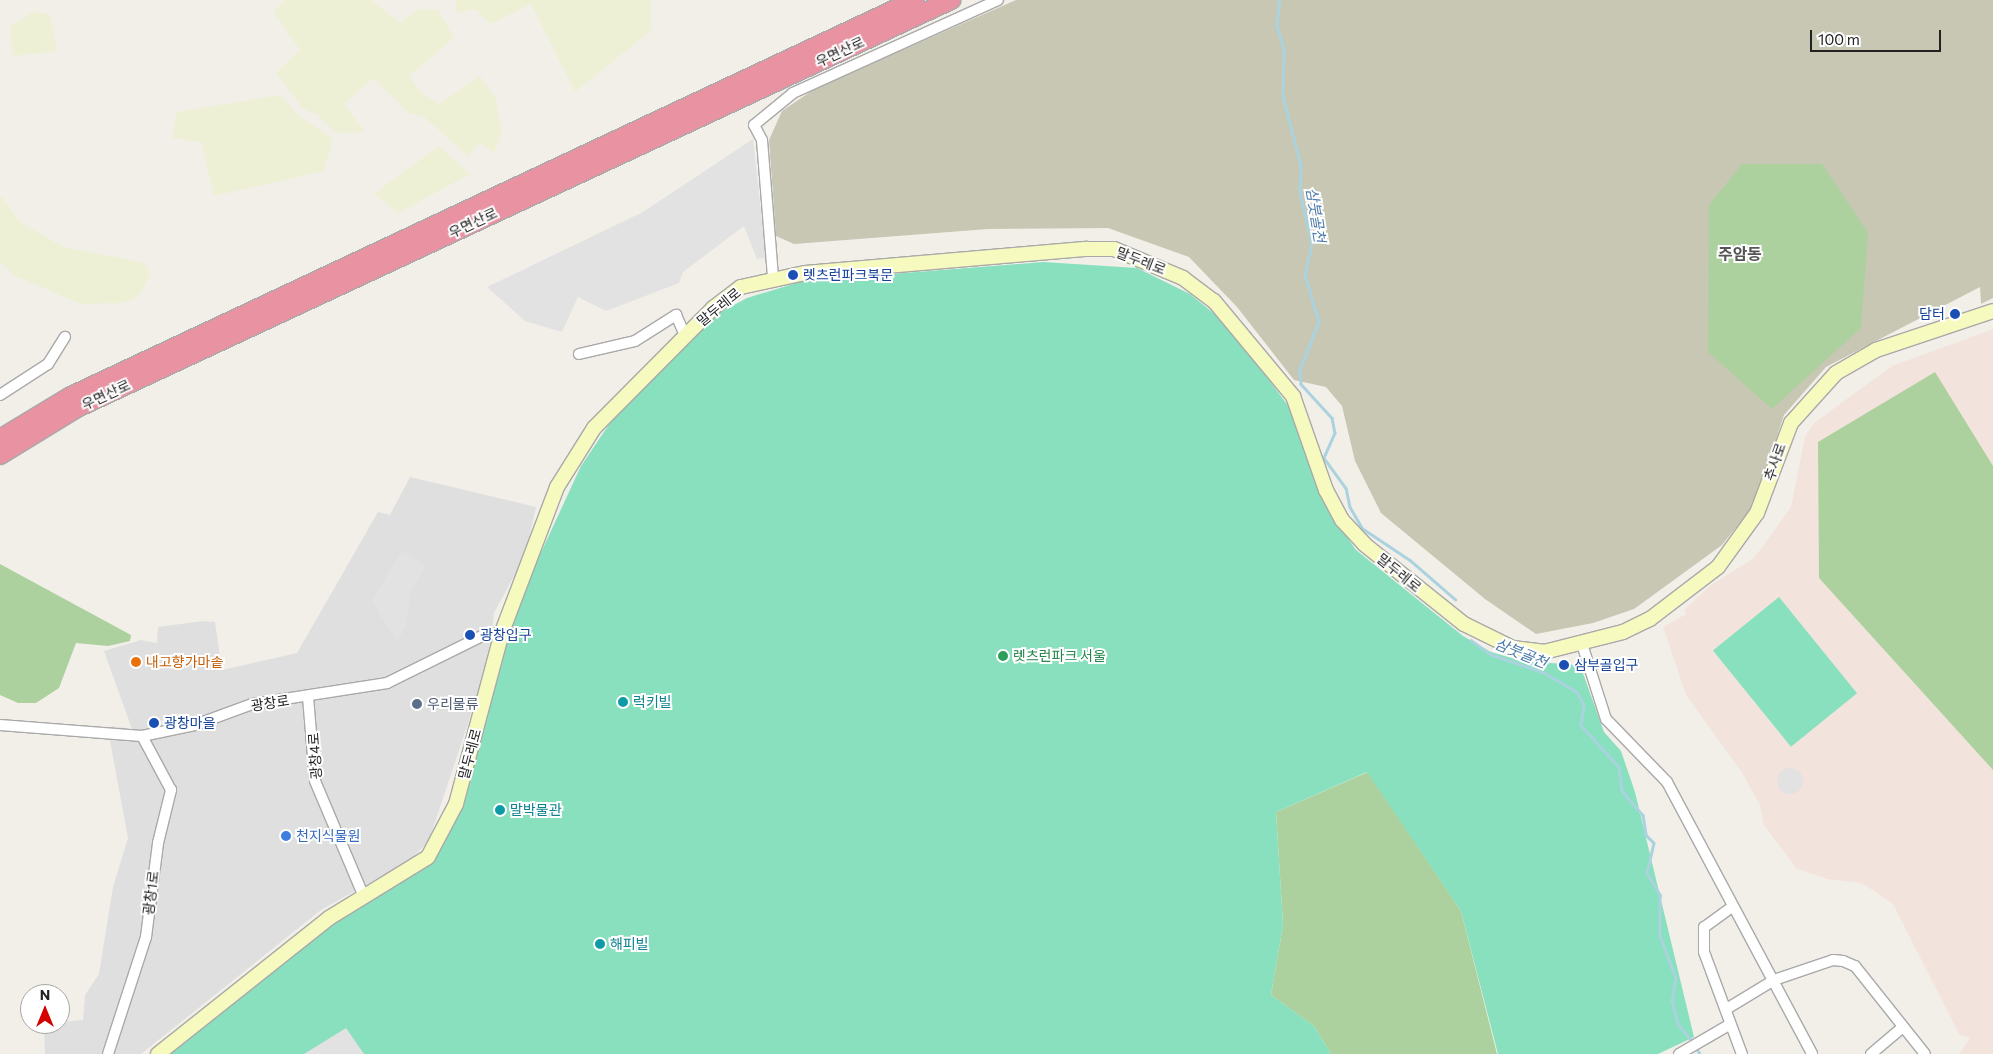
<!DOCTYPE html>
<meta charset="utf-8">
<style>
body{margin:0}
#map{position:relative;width:1993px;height:1054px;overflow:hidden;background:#f2efe9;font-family:Commissioner,"Noto Sans KR",sans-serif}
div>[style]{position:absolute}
.residential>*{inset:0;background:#e0dfdf}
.military>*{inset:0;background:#f3e3dd}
.construction>*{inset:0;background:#c7c7b4}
.farmland>*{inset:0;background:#eef0d5}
.forest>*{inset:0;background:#add19e}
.pitch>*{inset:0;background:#88e0be;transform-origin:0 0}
.parking>*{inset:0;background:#e2e2e2}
.round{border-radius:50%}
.stream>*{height:2.5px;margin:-1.25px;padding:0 1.25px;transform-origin:1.25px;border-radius:1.25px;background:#aad3df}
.roads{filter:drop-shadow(1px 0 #a9a9a9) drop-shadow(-1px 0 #a9a9a9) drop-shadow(0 1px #a9a9a9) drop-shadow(0 -1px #a9a9a9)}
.street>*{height:10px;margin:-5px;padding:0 5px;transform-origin:5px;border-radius:5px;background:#fff}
.secondary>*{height:14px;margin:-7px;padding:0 7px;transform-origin:7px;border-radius:7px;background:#f7fabf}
.highway>*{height:18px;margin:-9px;padding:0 9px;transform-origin:9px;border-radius:9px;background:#e892a2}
.dots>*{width:14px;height:14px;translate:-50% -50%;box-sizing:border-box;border:2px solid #fff;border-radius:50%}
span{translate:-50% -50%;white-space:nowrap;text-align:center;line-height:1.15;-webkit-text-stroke:4px #fff;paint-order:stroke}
.street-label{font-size:14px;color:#222}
.transit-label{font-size:14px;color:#164399}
.left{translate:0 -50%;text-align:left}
.right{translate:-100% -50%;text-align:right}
.leisure-label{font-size:14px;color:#27864d}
.food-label{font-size:14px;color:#c56008}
.culture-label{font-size:14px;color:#0d838f}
.service-label{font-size:14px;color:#4e5e75}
.shop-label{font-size:14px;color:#366cbe}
.water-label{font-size:15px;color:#4a7aab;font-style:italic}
.quarter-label{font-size:16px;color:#555;font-weight:700}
.north{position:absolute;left:20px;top:984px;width:50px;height:50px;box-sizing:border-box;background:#fff;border:1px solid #a7a7a7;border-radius:50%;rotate:0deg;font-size:14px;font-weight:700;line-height:20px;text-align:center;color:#222}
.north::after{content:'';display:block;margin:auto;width:18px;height:22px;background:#d40000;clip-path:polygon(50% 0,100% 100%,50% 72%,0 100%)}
.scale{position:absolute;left:1810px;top:30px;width:131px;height:22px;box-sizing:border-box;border:2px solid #222;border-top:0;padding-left:6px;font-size:15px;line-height:18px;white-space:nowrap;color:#222;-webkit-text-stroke:4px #fff;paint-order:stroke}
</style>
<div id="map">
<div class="residential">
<div style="clip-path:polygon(410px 477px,536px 507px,525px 556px,494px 613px,490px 658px,429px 840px,413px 858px,321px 910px,141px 1054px,45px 1054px,44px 1024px,83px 1020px,85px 995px,99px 974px,113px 887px,128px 838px,110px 741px,112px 726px,132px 729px,104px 651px,141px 640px,157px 643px,158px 627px,203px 621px,215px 622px,222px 670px,297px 653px,378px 512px,390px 515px)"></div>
</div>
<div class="military">
<div style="clip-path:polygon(1993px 329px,1993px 1054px,1959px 1054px,1970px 1038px,1959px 1034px,1893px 904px,1862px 883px,1827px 879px,1796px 868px,1764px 825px,1760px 805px,1741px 771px,1686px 695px,1663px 627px,1686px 614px,1685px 609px,1711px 585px,1754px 558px,1791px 507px,1805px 437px,1814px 423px,1892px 366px)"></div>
</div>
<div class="construction">
<div style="clip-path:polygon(1016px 0,1993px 0,1993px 298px,1981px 304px,1980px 287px,1826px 367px,1784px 415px,1754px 505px,1722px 545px,1634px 609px,1593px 623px,1536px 634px,1485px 599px,1381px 513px,1355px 461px,1342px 406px,1326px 387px,1294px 380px,1237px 307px,1189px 257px,1108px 228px,988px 229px,794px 244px,776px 236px,769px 140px,782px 111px,816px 88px)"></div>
</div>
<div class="farmland">
<div style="clip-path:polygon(286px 0,371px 0,400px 23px,419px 9px,438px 10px,454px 38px,410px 75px,419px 91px,439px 104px,480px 76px,495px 97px,502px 133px,494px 153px,480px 143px,468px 156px,424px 117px,410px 114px,373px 78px,344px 104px,365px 132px,336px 133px,318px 115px,303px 109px,276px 73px,300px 50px,273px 11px)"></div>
<div style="clip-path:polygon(456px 0,650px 0,652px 30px,575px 92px,531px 4px,491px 24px,476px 9px,456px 13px)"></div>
<div style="clip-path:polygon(33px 12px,50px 14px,57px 51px,13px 56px,10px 27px)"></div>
<div style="clip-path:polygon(281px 95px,300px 117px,333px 139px,324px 171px,214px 196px,201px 142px,173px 138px,176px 112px)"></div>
<div style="clip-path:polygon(439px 146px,470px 174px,398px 213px,374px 194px)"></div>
<div style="clip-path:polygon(0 195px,21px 223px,64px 247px,145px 263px,150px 274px,139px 296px,123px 303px,81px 304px,15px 276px,0 261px)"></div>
</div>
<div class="forest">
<div style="clip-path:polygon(1742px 164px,1822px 164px,1868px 233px,1861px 328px,1772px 409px,1708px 352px,1709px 205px)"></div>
<div style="clip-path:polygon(1935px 372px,1993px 466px,1993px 770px,1819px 578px,1818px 442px)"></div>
<div style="clip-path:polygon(0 564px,131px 635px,130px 641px,108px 646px,76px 643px,59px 688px,36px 703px,18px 703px,0 695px)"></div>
<div style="clip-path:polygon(1368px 772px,1461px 911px,1497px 1054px,1331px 1054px,1314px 1026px,1271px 995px,1283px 925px,1276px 812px)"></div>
</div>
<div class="pitch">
<div style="clip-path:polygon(1043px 262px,1137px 268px,1190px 294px,1228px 325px,1292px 411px,1336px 521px,1356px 550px,1463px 636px,1491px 652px,1522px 661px,1580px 665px,1604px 732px,1621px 751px,1635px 792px,1694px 1037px,1658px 1054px,1498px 1054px,1461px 911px,1367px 772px,1276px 812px,1283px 925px,1271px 995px,1314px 1026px,1331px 1054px,162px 1054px,332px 922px,429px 863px,520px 598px,581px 466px,612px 420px,706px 320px,747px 298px,803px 281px)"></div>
<div style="left:1779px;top:597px;width:124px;height:85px;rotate:51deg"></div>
</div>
<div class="parking">
<div style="clip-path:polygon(753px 139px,766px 258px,757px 259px,744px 226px,683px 272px,679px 283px,606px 311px,578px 297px,562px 332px,525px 321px,487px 287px,643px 212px)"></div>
<div style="clip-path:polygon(402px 551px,426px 566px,410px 594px,406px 625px,397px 643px,372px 601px)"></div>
<div class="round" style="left:1777px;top:768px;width:26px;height:26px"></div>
<div style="clip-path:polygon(346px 1028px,364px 1054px,304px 1054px)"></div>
</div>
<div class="stream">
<div style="left:1280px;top:0;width:25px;rotate:97deg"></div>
<div style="left:1277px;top:25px;width:26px;rotate:74deg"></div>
<div style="left:1284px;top:50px;width:46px;rotate:91.2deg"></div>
<div style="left:1283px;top:96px;width:71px;rotate:75.4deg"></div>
<div style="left:1301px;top:165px;width:27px;rotate:92deg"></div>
<div style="left:1300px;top:192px;width:52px;rotate:76.8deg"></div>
<div style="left:1312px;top:243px;width:33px;rotate:102deg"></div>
<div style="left:1305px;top:275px;width:49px;rotate:73.4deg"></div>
<div style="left:1319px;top:322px;width:52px;rotate:111.6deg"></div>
<div style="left:1300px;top:370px;width:14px;rotate:86deg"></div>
<div style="left:1301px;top:384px;width:46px;rotate:47.6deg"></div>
<div style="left:1332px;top:418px;width:15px;rotate:79deg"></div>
<div style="left:1335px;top:433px;width:27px;rotate:114deg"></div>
<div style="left:1324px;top:458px;width:37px;rotate:54deg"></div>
<div style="left:1346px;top:488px;width:19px;rotate:78deg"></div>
<div style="left:1350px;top:507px;width:24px;rotate:60deg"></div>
<div style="left:1362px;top:528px;width:58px;rotate:33.7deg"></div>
<div style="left:1410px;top:560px;width:60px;rotate:40.9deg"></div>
<div style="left:1471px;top:640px;width:24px;rotate:36deg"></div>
<div style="left:1490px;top:654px;width:58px;rotate:19.1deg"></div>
<div style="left:1545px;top:673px;width:37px;rotate:31deg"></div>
<div style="left:1577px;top:692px;width:15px;rotate:62deg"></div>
<div style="left:1584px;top:705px;width:20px;rotate:99deg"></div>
<div style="left:1581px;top:725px;width:57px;rotate:47.9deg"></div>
<div style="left:1619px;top:767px;width:24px;rotate:83deg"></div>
<div style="left:1622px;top:791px;width:32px;rotate:49deg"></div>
<div style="left:1643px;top:815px;width:20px;rotate:81deg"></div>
<div style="left:1646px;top:835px;width:11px;rotate:45deg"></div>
<div style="left:1654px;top:843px;width:31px;rotate:103deg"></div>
<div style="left:1647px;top:873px;width:26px;rotate:59deg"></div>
<div style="left:1660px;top:895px;width:41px;rotate:90deg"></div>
<div style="left:1660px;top:936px;width:45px;rotate:69.1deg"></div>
<div style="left:1676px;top:978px;width:22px;rotate:100deg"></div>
<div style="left:1672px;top:1000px;width:25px;rotate:76deg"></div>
<div style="left:1678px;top:1024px;width:23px;rotate:50deg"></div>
<div style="left:1696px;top:1047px;width:8px;rotate:60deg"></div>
</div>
<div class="roads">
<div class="street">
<div style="left:773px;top:277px;width:137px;rotate:-94.6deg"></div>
<div style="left:762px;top:140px;width:17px;rotate:-118deg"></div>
<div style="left:754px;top:125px;width:50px;rotate:-39.4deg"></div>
<div style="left:793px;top:93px;width:225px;rotate:-24.4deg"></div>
<div style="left:579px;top:354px;width:57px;rotate:-13.1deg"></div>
<div style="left:635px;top:341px;width:49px;rotate:-32.4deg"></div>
<div style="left:676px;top:315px;width:22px;rotate:66deg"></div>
<div style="left:0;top:395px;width:57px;rotate:-32.9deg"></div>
<div style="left:48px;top:364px;width:32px;rotate:-58deg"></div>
<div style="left:1582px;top:644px;width:79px;rotate:72.3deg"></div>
<div style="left:1606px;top:719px;width:88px;rotate:45.9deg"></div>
<div style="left:1667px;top:782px;width:308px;rotate:61.9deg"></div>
<div style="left:308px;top:697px;width:84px;rotate:85.2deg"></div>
<div style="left:315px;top:781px;width:126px;rotate:67.1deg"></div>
<div style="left:0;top:725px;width:142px;rotate:4.4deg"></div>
<div style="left:142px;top:736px;width:54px;rotate:-11.7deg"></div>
<div style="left:195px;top:725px;width:61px;rotate:-20.2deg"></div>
<div style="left:252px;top:704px;width:137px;rotate:-8.8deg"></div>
<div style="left:387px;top:683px;width:106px;rotate:-26.3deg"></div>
<div style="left:482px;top:636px;width:20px;rotate:-11deg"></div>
<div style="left:1732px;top:907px;width:34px;rotate:144deg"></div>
<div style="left:1704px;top:927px;width:25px;rotate:90deg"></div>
<div style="left:1704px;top:952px;width:109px;rotate:69.6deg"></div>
<div style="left:1728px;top:1008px;width:54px;rotate:-31.3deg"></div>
<div style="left:1774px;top:980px;width:62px;rotate:-18.7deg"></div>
<div style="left:1833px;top:960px;width:10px;rotate:6deg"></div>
<div style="left:1843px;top:961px;width:13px;rotate:23deg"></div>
<div style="left:1855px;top:966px;width:112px;rotate:51.5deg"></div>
<div style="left:108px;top:1054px;width:123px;rotate:-72deg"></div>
<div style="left:146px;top:937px;width:95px;rotate:-82.7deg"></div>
<div style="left:158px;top:843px;width:55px;rotate:-76.2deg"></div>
<div style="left:171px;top:790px;width:61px;rotate:-118.2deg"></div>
<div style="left:1679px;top:1054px;width:58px;rotate:-30.1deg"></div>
<div style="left:1871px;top:1054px;width:42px;rotate:-40.2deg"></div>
</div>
<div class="secondary">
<div style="left:158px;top:1054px;width:218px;rotate:-38.5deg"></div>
<div style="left:329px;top:918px;width:116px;rotate:-31.6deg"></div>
<div style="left:428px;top:857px;width:60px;rotate:-62.2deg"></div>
<div style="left:456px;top:804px;width:178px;rotate:-75deg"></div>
<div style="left:502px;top:632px;width:155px;rotate:-69.2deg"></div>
<div style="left:557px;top:487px;width:70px;rotate:-57.9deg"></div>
<div style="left:594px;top:428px;width:169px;rotate:-45.2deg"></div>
<div style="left:713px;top:308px;width:35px;rotate:-37deg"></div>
<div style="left:741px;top:287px;width:66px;rotate:-12.3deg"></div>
<div style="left:805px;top:273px;width:283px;rotate:-4.9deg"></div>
<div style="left:1087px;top:249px;width:27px"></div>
<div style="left:1114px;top:249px;width:75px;rotate:22.8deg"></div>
<div style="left:1183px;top:278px;width:39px;rotate:37deg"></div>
<div style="left:1214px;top:301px;width:124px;rotate:50.3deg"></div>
<div style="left:1293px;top:396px;width:100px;rotate:70.7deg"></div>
<div style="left:1326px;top:490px;width:34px;rotate:62deg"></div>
<div style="left:1342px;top:520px;width:33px;rotate:47deg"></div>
<div style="left:1364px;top:544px;width:128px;rotate:38.7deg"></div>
<div style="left:1464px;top:624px;width:55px;rotate:26.1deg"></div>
<div style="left:1513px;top:648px;width:31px;rotate:7deg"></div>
<div style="left:1544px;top:652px;width:81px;rotate:-14.2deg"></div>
<div style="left:1623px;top:632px;width:30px;rotate:-26deg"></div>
<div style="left:1650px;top:619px;width:86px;rotate:-37.4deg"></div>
<div style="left:1718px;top:567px;width:67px;rotate:-54.2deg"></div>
<div style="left:1757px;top:513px;width:96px;rotate:-69.3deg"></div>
<div style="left:1791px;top:423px;width:67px;rotate:-48deg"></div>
<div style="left:1836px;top:373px;width:46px;rotate:-29.9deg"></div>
<div style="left:1876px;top:350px;width:123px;rotate:-18.4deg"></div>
</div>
<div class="highway">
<div style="left:0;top:439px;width:83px;rotate:-31.2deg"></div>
<div style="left:71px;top:396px;width:932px;rotate:-25.14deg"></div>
<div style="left:0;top:455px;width:90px;rotate:-31.4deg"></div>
<div style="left:77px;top:408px;width:965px;rotate:-25.02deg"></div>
</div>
</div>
<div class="dots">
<div style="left:793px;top:275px;background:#1a4fb4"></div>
<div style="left:1955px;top:314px;background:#1a4fb4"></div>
<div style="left:470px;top:635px;background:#1a4fb4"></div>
<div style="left:1003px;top:656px;background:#2e9e5b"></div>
<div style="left:136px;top:662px;background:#e8710a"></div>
<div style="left:1564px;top:665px;background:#1a4fb4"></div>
<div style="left:623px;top:702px;background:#0f9aa8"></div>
<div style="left:417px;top:704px;background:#5c6f8a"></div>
<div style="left:154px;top:723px;background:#1a4fb4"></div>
<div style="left:500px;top:810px;background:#0f9aa8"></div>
<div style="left:286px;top:836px;background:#3f7fe0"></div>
<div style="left:600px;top:944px;background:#0f9aa8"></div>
</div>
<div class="street-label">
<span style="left:840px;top:52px;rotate:-25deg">우면산로</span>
<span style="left:473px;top:223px;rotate:-25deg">우면산로</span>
<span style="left:1141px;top:261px;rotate:21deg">말두레로</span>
<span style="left:719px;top:307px;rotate:-39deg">말두레로</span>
<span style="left:106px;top:395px;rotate:-25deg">우면산로</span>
<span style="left:1775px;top:462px;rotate:-71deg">추사로</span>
<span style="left:1399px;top:573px;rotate:39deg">말두레로</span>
<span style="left:270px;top:703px;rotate:-9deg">광창로</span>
<span style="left:470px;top:754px;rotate:-75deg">말두레로</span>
<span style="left:315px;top:756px;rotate:-94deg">광창4로</span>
<span style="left:151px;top:893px;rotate:-83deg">광창1로</span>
</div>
<div class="transit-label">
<span class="left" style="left:803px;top:275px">렛츠런파크북문</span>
<span class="right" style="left:1945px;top:314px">담터</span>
<span class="left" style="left:480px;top:635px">광창입구</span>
<span class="left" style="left:1574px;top:665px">삼부골입구</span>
<span class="left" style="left:164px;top:723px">광창마을</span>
</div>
<div class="leisure-label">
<span class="left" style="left:1013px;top:656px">렛츠런파크 서울</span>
</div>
<div class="food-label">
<span class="left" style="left:146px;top:662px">내고향가마솥</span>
</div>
<div class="culture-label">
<span class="left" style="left:633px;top:702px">럭키빌</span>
<span class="left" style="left:510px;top:810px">말박물관</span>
<span class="left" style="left:610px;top:944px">해피빌</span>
</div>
<div class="service-label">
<span class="left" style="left:427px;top:704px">우리물류</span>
</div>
<div class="shop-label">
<span class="left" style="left:296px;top:836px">천지식물원</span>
</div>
<div class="water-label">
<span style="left:1316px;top:215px;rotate:81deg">삼붓골천</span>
<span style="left:1521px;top:653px;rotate:22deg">삼붓골천</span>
</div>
<div class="quarter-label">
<span style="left:1740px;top:254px">주암동</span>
</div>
<div class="north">N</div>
<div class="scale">100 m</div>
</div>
